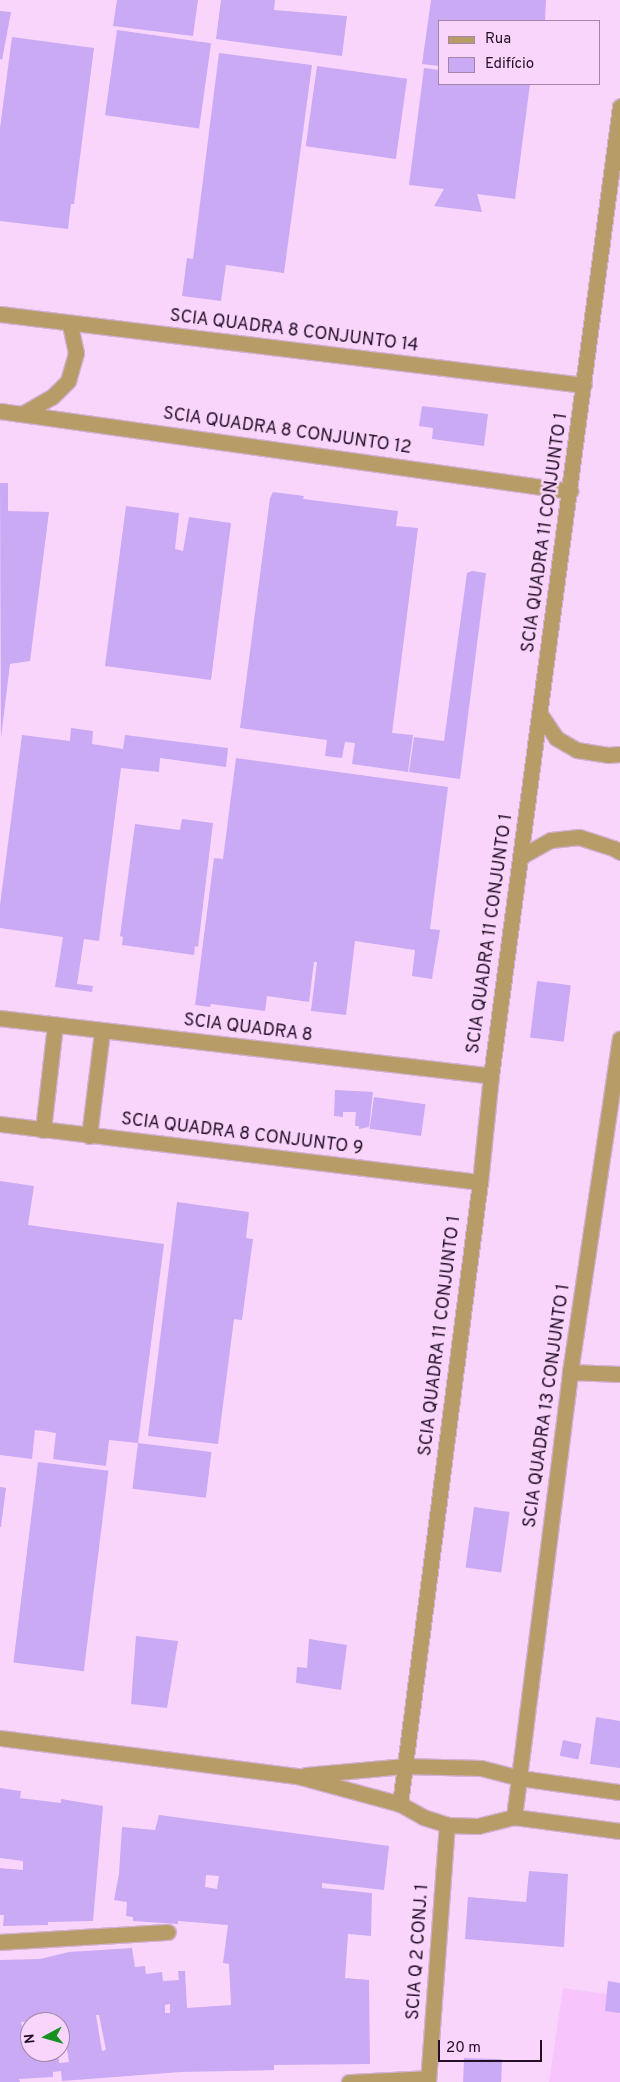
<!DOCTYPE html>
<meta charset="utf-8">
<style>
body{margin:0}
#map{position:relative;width:620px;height:2082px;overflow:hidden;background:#f9d5fc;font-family:Overpass,sans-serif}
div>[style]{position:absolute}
.built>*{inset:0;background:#f7c4fc}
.building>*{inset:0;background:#caaaf4;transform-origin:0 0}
.roads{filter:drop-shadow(1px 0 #d2b1d5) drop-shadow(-1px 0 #d2b1d5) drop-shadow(0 1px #d2b1d5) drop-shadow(0 -1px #d2b1d5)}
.minor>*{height:15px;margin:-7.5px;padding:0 7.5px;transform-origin:7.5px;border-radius:7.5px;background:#b79c68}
span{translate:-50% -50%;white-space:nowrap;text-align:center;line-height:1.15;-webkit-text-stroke:5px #f9d5fc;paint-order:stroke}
.street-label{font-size:18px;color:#230e26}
.legend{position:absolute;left:438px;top:20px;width:162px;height:65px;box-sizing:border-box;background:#f9d5fc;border:1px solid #a385a6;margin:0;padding:6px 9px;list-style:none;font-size:15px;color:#230e26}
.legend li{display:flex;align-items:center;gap:10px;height:25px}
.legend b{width:25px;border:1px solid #a385a6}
.north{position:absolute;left:20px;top:2012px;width:50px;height:50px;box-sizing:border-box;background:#f9d5fc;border:1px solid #a385a6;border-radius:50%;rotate:264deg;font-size:14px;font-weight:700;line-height:20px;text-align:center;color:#230e26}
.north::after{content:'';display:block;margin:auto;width:18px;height:22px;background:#179222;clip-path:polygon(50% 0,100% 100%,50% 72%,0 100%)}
.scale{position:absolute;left:438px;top:2040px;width:104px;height:22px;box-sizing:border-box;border:2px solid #230e26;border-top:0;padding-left:6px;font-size:15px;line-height:18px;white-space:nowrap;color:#230e26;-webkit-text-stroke:4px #f9d5fc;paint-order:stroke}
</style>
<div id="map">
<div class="built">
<div style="clip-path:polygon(563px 1988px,620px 1996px,620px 2082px,549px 2082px)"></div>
</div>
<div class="building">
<div style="clip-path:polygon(117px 0,198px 0,193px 36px,113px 26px)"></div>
<div style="clip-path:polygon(221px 0,275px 0,274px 10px,347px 16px,342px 56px,216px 39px)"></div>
<div style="clip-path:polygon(431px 0,546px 0,545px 21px,439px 21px,439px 66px,422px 64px)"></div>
<div style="clip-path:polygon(0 11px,11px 12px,2px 60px,0 59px)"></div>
<div style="left:117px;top:30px;width:95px;height:86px;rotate:8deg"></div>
<div style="clip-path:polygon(12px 37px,94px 48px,74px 204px,71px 204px,68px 229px,0 221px,0 128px)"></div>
<div style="clip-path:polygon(219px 53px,312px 65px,284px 273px,226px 265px,221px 301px,182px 296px,187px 258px,193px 259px)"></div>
<div style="left:317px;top:66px;width:91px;height:81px;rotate:8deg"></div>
<div style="clip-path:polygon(424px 68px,439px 70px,439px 84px,530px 84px,515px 199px,477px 194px,482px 212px,434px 206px,444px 189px,409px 185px)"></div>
<div style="clip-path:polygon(422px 406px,488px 414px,484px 446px,432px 439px,433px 428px,419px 426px)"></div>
<div style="clip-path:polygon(0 483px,8px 483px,8px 511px,49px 512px,30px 661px,10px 664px,1px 738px)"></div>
<div style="clip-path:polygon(273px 492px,304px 496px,303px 499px,398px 511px,396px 526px,418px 528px,392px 733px,413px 735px,408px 772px,352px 764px,355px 743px,345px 742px,342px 758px,325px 756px,327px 740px,240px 728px,270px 498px)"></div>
<div style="clip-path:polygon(126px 506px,179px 513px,175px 549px,183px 551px,189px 517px,231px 523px,211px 680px,105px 666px)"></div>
<div style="clip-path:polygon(472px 571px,486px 573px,460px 779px,409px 772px,414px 737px,444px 741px,467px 573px)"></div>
<div style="clip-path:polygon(71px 728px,93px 731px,92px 744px,123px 749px,125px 735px,228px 748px,226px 767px,160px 758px,159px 772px,121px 768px,99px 941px,84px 939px,77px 984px,93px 986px,92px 992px,55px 987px,63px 937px,0 928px,0 905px,22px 735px,70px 741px)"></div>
<div style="clip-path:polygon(236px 758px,448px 787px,430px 929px,440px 930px,432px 979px,412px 976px,415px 950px,355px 941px,346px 1015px,311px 1011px,317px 962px,314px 962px,309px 1002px,267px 996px,265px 1011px,211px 1004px,210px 1007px,195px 1005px,214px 858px,223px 859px)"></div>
<div style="clip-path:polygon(182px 819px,213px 823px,198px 947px,195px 946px,194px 955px,122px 945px,123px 937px,120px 936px,135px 824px,180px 830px)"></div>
<div style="left:537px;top:981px;width:34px;height:57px;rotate:7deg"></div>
<div style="clip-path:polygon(335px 1090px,373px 1092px,369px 1127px,359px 1129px,359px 1126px,355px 1126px,356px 1112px,343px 1112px,343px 1117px,334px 1116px)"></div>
<div style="left:374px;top:1097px;width:52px;height:32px;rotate:8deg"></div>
<div style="clip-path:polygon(0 1181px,34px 1186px,28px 1225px,164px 1244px,138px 1443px,109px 1440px,106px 1466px,53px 1459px,56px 1433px,44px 1431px,35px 1430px,32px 1459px,0 1455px)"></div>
<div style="clip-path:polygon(177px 1202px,249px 1212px,246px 1238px,253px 1239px,242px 1320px,234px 1319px,218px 1444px,148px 1436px)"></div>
<div style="left:138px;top:1443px;width:74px;height:46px;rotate:7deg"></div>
<div style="left:38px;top:1462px;width:71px;height:202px;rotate:7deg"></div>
<div style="clip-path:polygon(0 1487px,6px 1488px,1px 1527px,0 1527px)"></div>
<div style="left:474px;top:1507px;width:36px;height:61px;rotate:8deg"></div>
<div style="clip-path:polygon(136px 1636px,178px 1641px,167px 1708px,131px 1704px)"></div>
<div style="clip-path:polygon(309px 1639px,347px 1645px,341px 1690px,296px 1683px,297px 1667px,307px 1668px)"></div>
<div style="clip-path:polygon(596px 1717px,620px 1721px,620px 1768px,590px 1764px)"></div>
<div style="left:563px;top:1740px;width:19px;height:16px;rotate:12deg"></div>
<div style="clip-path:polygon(0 1788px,21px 1791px,20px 1798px,61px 1803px,61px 1799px,103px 1806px,93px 1921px,48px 1922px,48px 1925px,3px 1926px,4px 1915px,0 1915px,0 1868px,23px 1870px,23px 1861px,0 1858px)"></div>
<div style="clip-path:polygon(evenodd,159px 1815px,389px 1846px,384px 1890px,322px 1883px,322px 1888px,372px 1893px,371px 1936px,348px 1934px,345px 1978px,369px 1980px,370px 2064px,274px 2065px,274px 2070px,181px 2072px,62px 2081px,61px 2071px,53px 2072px,53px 2077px,19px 2079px,20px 2082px,0 2082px,0 1960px,40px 1959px,69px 1952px,132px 1948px,135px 1967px,145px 1966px,146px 1974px,162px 1972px,163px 1981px,179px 1980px,178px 1971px,185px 1971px,187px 2008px,231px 2005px,229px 1964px,223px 1963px,228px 1925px,178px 1921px,178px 1924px,133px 1921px,133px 1917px,126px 1916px,127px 1902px,114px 1900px,119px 1874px,122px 1827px,155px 1830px,159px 1815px,206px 1875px,219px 1876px,217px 1889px,205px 1887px,206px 1875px,159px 1815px,170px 2004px,170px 2013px,165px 2013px,165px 2005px,170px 2004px,159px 1815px,96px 2015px,99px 2015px,106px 2050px,102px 2051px,96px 2015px,159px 1815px,36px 2021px,60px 2022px,60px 2044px,66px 2043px,69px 2062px,59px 2063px,58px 2052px,30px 2052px,30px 2026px,22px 2027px,21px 2022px,36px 2021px)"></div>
<div style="clip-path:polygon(529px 1871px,568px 1874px,564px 1947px,465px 1939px,468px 1897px,526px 1902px)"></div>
<div style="clip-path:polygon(608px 1981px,620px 1983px,620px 2013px,605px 2011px)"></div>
<div style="left:464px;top:2058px;width:38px;height:24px;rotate:2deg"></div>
</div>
<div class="roads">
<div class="minor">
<div style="left:0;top:314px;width:588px;rotate:6.93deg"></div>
<div style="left:0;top:411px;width:576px;rotate:7.99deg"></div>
<div style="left:22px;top:414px;width:34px;rotate:-30deg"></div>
<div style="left:52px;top:397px;width:23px;rotate:-45deg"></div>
<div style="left:68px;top:381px;width:29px;rotate:-74deg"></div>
<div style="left:76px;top:353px;width:30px;rotate:-102deg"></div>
<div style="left:540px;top:714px;width:29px;rotate:56deg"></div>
<div style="left:556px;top:738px;width:24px;rotate:30deg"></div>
<div style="left:577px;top:750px;width:31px;rotate:9deg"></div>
<div style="left:608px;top:755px;width:12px;rotate:-5deg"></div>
<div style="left:520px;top:857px;width:35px;rotate:-29deg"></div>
<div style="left:551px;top:840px;width:28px;rotate:-6deg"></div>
<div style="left:579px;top:837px;width:36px;rotate:18deg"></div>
<div style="left:613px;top:848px;width:8px;rotate:30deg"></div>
<div style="left:0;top:1018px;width:494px;rotate:6.7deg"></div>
<div style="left:0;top:1124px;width:483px;rotate:6.9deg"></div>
<div style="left:43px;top:1130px;width:106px;rotate:-83.5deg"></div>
<div style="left:89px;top:1136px;width:106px;rotate:-82.9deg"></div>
<div style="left:570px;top:1372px;width:50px;rotate:2.3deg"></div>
<div style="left:0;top:1738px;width:299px;rotate:7.3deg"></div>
<div style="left:297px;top:1776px;width:107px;rotate:15.2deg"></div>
<div style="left:400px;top:1804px;width:26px;rotate:29deg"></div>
<div style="left:423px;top:1817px;width:25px;rotate:18deg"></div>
<div style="left:447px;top:1825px;width:31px;rotate:2deg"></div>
<div style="left:478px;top:1826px;width:37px;rotate:-14deg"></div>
<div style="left:514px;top:1817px;width:107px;rotate:7.5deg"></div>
<div style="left:306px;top:1775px;width:98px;rotate:-5.2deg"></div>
<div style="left:404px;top:1766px;width:77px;rotate:1.5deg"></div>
<div style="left:481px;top:1768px;width:40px;rotate:14.4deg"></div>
<div style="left:520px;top:1778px;width:101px;rotate:8deg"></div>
<div style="left:400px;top:1804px;width:627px;rotate:-82.67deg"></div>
<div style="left:480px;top:1182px;width:107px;rotate:-84.1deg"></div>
<div style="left:491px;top:1076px;width:978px;rotate:-82.42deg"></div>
<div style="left:514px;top:1817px;width:449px;rotate:-82.8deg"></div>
<div style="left:570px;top:1372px;width:337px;rotate:-81.5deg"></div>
<div style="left:0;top:1942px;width:168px;rotate:-3.4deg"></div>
<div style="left:349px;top:2082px;width:79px;rotate:-2.9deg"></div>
<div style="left:428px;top:2082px;width:258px;rotate:-85.8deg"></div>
</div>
</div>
<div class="street-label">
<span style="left:294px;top:332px;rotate:7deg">SCIA QUADRA 8 CONJUNTO 14</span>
<span style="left:287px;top:432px;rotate:8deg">SCIA QUADRA 8 CONJUNTO 12</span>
<span style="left:546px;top:533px;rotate:-82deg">SCIA QUADRA 11 CONJUNTO 1</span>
<span style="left:491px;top:934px;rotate:-82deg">SCIA QUADRA 11 CONJUNTO 1</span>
<span style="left:248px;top:1029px;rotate:7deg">SCIA QUADRA 8</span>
<span style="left:242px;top:1135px;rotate:7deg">SCIA QUADRA 8 CONJUNTO 9</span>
<span style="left:441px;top:1336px;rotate:-83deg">SCIA QUADRA 11 CONJUNTO 1</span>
<span style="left:548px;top:1406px;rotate:-82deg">SCIA QUADRA 13 CONJUNTO 1</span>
<span style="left:419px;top:1952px;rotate:-86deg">SCIA Q 2 CONJ. 1</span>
</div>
<ul class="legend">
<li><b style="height:6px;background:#b79c68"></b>Rua</li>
<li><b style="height:14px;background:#caaaf4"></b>Edifício</li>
</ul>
<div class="north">N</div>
<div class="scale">20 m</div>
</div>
